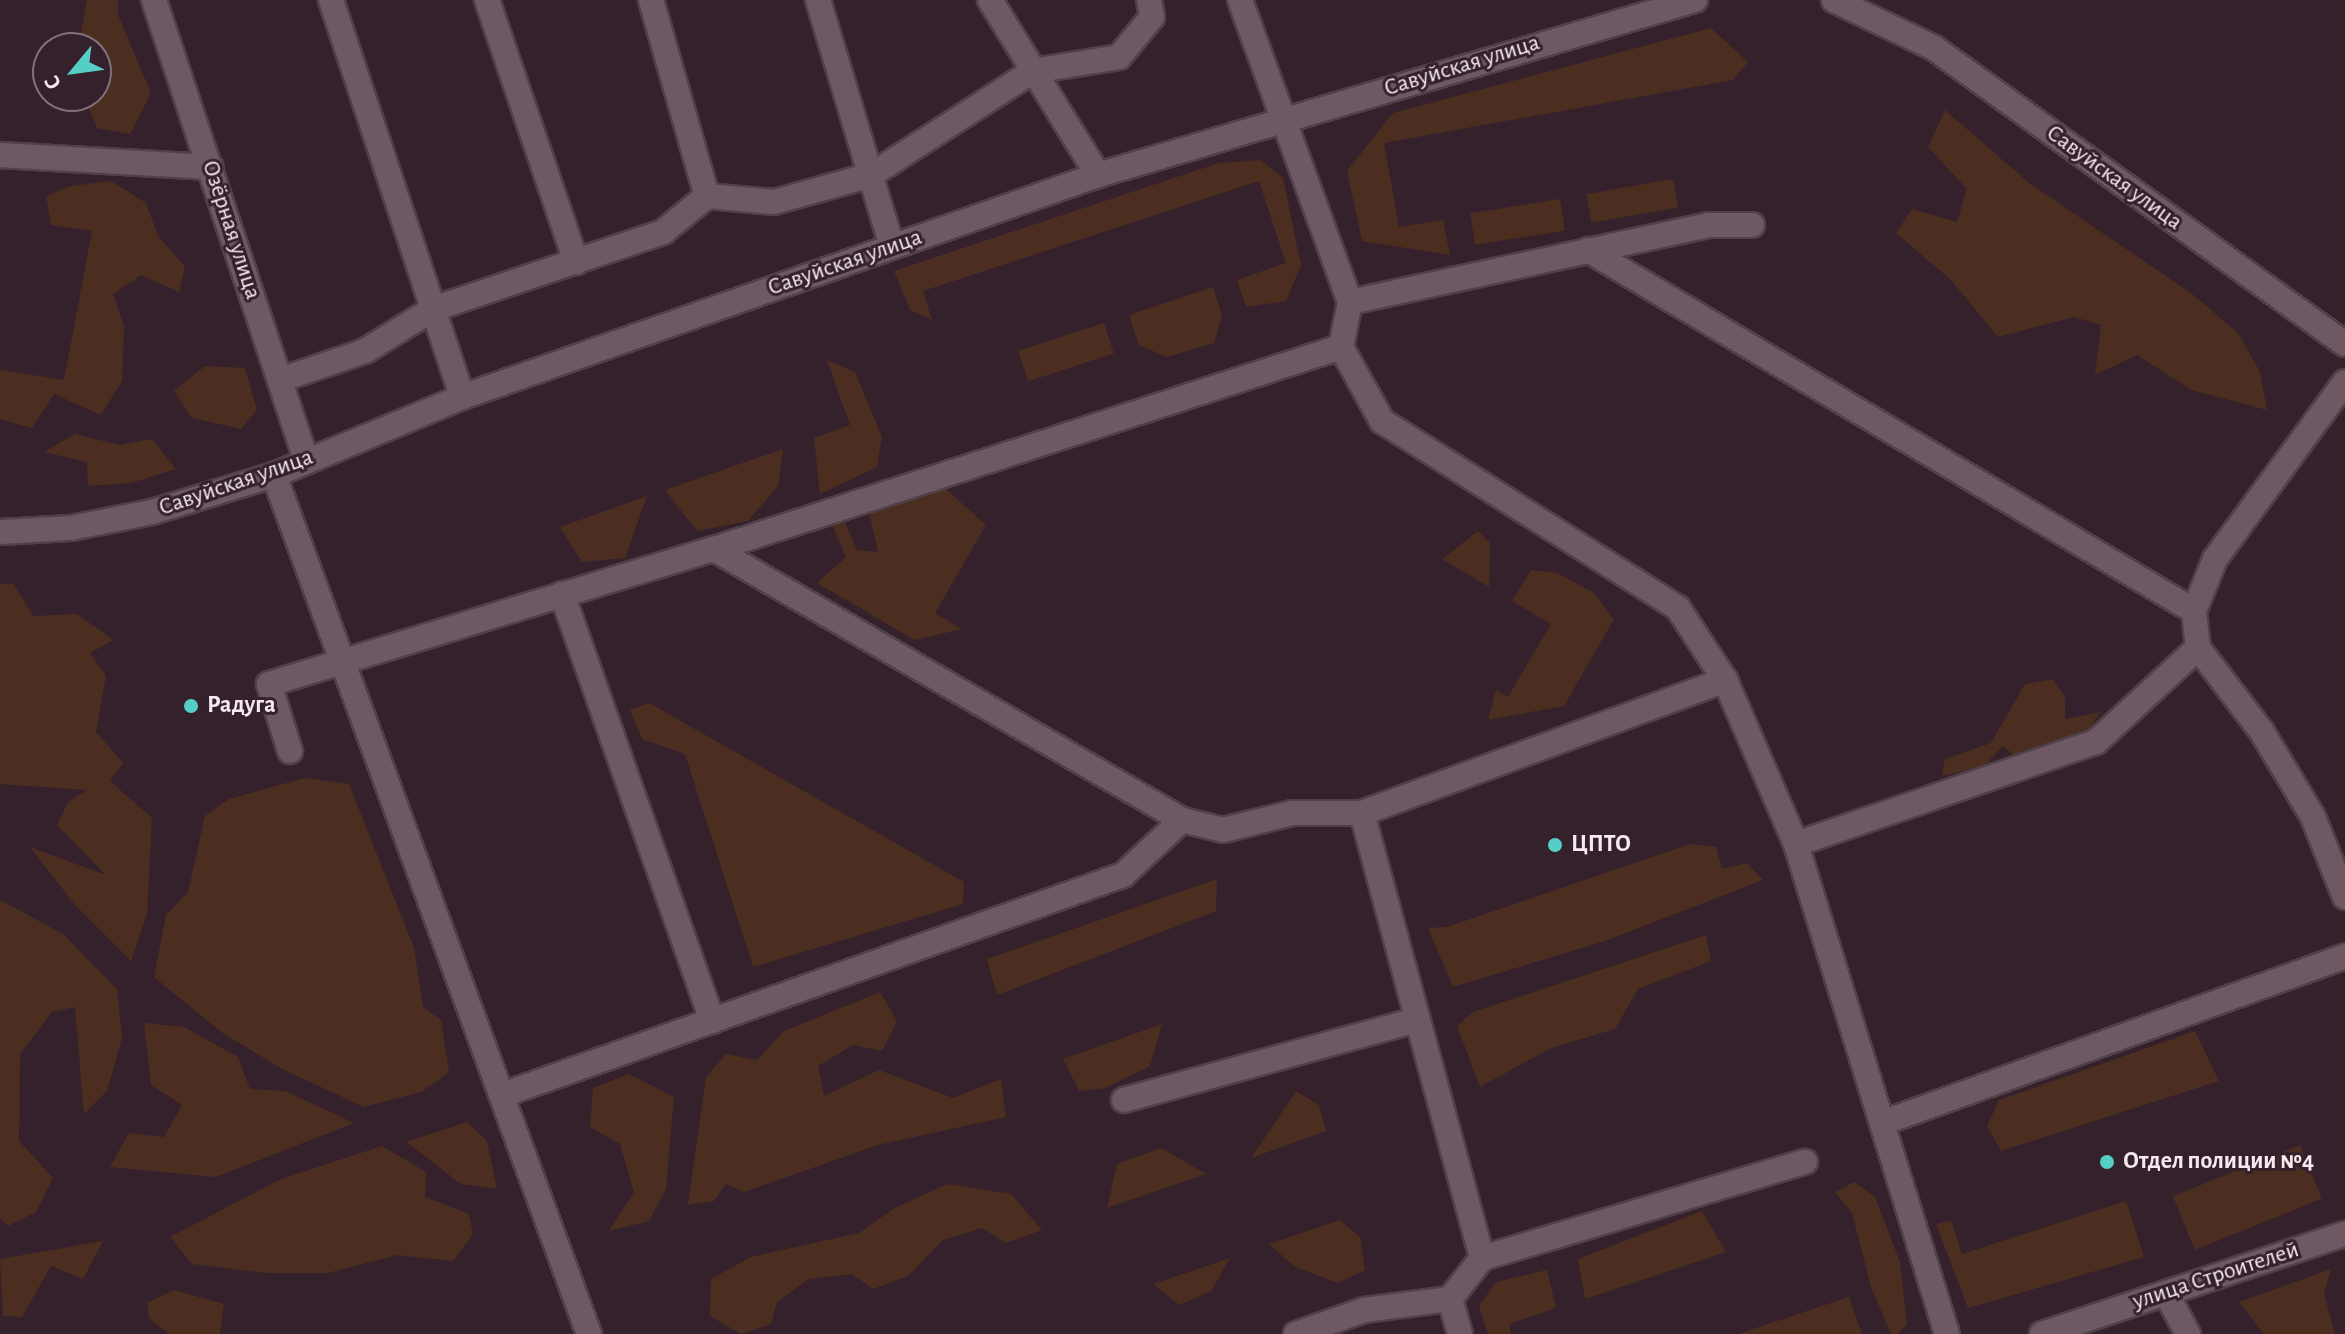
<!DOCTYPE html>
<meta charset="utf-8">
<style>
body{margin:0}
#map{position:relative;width:2345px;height:1334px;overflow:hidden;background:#34212b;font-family:"Alegreya Sans",sans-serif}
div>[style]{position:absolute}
.green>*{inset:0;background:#4b2e1f;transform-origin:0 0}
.roads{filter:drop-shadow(2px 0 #504049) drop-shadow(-2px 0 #504049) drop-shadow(0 2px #504049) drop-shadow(0 -2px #504049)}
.lane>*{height:24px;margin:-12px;padding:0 12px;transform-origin:12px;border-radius:12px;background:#6e5864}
.street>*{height:24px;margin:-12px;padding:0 12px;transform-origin:12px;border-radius:12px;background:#6e5864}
.dots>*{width:22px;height:22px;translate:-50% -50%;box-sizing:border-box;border:4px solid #34212b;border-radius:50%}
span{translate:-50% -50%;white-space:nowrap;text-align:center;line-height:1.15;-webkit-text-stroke:6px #34212b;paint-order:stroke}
.street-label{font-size:24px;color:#f6e9ef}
.poi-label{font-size:24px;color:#f6e9ef;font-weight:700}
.left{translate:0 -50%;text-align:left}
.north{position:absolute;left:32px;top:32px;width:80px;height:80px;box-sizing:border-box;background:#34212b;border:2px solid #827179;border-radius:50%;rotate:241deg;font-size:22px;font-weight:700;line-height:32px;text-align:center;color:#f6e9ef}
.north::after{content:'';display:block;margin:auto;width:28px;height:36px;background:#55cec6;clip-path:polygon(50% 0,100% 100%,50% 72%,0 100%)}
</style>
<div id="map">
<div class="green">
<div style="clip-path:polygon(87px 0,118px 0,118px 15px,151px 93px,130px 134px,97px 128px,84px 96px,96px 96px,96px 48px,78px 48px)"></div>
<div style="clip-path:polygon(1711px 28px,1748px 62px,1733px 80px,1384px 143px,1399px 227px,1443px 220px,1450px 255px,1362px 241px,1347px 171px,1393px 113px)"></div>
<div style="clip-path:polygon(1945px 110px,2029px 183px,2191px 293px,2238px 333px,2260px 372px,2267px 410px,2192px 390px,2137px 355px,2095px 375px,2101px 325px,2074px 317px,1998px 337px,1951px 280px,1896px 233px,1912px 209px,1957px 222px,1967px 189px,1928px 147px)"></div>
<div style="clip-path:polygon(1261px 160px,1283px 178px,1301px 265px,1286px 301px,1246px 307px,1237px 280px,1286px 263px,1259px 181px,923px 291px,932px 320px,910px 310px,894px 271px,1219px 163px)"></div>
<div style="left:1673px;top:179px;width:29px;height:88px;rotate:80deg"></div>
<div style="clip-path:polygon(111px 181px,146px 203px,158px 236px,185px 267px,179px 292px,141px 275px,113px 294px,124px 326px,122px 381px,101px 415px,54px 394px,32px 428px,0 419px,0 370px,64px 380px,92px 231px,51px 225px,46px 196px,71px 186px)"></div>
<div style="left:1560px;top:199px;width:32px;height:91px;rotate:81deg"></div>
<div style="clip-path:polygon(1213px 287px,1222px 315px,1214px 343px,1167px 357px,1139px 345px,1129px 315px)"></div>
<div style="left:1104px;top:323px;width:32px;height:90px;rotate:72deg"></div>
<div style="clip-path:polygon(827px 360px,855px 372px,882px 437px,877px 467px,820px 494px,814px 438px,850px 425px)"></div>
<div style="clip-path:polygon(205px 366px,245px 368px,257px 410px,241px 429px,192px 418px,174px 391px)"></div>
<div style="clip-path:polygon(75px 434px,120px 445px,152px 439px,176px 469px,131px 483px,88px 486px,87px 462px,44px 452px)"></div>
<div style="clip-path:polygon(783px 449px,778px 486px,748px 521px,697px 531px,665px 490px)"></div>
<div style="clip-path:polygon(946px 489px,986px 525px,935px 613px,962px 629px,915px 640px,817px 583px,846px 557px,832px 525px,844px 520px,857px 550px,878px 552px,869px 512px)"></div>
<div style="clip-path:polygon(647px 496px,625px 558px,582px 562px,560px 527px)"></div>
<div style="clip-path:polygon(1478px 531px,1490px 543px,1489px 587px,1442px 559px)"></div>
<div style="clip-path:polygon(1531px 570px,1557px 573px,1594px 593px,1614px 619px,1564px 706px,1488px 720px,1496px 690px,1508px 697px,1551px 624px,1512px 601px)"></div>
<div style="clip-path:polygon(0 584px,14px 584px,33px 616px,77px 614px,113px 640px,90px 653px,106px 676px,96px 732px,123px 763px,110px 781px,152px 818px,147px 915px,131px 961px,75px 905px,30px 847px,106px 875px,57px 825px,68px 802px,87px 790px,0 784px)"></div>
<div style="clip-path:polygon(2053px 679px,2065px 697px,2065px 719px,2100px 712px,2090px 729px,2014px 755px,2003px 746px,1984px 766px,1942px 776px,1945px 759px,1991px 743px,2025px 684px)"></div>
<div style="clip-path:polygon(649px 703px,964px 882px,963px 904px,753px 967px,685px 754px,642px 739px,630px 710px)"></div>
<div style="clip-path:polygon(305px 778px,349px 784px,414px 948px,423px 1007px,441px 1020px,449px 1072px,421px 1092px,364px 1107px,284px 1070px,221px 1032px,154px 977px,166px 915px,188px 892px,205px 816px,229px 799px)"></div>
<div style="clip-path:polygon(1690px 844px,1716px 847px,1722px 869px,1747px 863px,1763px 880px,1605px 941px,1453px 987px,1428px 928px,1447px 927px)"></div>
<div style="clip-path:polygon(1217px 879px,1216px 911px,997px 995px,987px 959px)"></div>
<div style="clip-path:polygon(0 900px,63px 934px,117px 989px,122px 1038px,107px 1091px,84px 1114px,75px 1007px,52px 1012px,20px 1054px,19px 1141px,53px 1178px,36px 1212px,8px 1226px,0 1218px)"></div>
<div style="clip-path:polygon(1706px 935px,1711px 961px,1638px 989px,1615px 1029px,1551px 1048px,1480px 1087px,1457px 1026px,1473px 1012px)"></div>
<div style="clip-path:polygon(880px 992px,897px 1021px,882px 1051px,853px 1045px,818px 1066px,824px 1096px,879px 1070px,953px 1098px,1001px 1079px,1006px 1117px,878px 1145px,744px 1192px,726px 1184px,714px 1201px,688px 1205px,706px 1077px,726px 1054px,757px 1060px,784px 1031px)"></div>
<div style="clip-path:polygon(144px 1023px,184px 1027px,238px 1057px,250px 1089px,285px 1091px,354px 1123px,216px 1177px,110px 1167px,129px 1133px,164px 1137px,182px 1105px,151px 1085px)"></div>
<div style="clip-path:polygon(1162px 1024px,1150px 1066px,1105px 1088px,1079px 1091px,1063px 1059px)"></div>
<div style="clip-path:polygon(2195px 1031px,2219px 1081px,2001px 1151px,1987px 1126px,1999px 1100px)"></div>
<div style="clip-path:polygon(629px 1074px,674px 1097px,666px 1189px,649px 1221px,609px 1231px,634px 1192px,620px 1144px,590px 1127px,593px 1088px)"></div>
<div style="clip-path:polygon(1296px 1091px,1319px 1105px,1326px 1131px,1251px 1158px)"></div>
<div style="clip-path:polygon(467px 1122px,487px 1141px,497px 1189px,461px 1184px,406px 1142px)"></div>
<div style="left:2300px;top:1145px;width:58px;height:137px;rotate:68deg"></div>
<div style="clip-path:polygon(382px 1146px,426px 1172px,425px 1197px,469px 1214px,473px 1234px,453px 1261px,397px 1255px,328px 1273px,266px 1273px,192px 1264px,170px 1237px,281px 1179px)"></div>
<div style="clip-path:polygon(1161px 1148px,1206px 1174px,1107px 1208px,1117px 1164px)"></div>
<div style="clip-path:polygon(1854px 1182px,1875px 1197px,1900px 1262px,1907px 1324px,1898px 1334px,1891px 1334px,1871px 1287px,1852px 1213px,1835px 1192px)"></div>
<div style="clip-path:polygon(947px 1184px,1011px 1194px,1042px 1230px,1006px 1243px,982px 1228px,943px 1240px,908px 1276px,873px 1289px,852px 1274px,809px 1279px,777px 1302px,771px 1324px,741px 1334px,710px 1316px,711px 1279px,751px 1257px,859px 1233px,895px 1208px)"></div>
<div style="clip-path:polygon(2126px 1201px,2144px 1257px,1968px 1308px,1936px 1224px,1951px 1221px,1962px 1254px)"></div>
<div style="clip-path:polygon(1702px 1211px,1726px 1252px,1585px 1299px,1578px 1259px)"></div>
<div style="clip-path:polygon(1340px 1220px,1360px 1237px,1365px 1270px,1338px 1283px,1295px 1267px,1269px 1244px)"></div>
<div style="clip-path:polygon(103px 1241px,83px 1279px,51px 1266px,22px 1317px,3px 1316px,0 1259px)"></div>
<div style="clip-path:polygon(1230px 1258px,1211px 1291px,1179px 1305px,1153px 1284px)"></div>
<div style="clip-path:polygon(2331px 1269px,2324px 1294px,2335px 1334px,2264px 1334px,2239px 1302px)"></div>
<div style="clip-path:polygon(1547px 1270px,1556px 1308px,1509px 1324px,1511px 1334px,1488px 1334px,1479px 1306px,1496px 1282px)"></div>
<div style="clip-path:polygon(174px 1290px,224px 1304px,220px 1334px,169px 1334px,149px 1318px,147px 1303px)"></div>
<div style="clip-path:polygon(1849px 1297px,1862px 1334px,1738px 1334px)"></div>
</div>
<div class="roads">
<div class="lane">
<div style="left:331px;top:0;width:418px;rotate:71.7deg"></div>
<div style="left:487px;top:0;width:277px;rotate:71.2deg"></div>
<div style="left:651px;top:0;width:204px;rotate:74.1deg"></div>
<div style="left:818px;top:0;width:257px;rotate:73.3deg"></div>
<div style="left:990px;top:0;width:206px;rotate:58.3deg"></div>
<div style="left:1240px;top:0;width:321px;rotate:70deg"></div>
<div style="left:1350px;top:302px;width:46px;rotate:101.3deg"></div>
<div style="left:1341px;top:347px;width:85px;rotate:61deg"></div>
<div style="left:1382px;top:421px;width:350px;rotate:32.3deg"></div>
<div style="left:1678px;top:608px;width:86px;rotate:56.9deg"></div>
<div style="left:1725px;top:680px;width:179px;rotate:66.6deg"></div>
<div style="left:1796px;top:844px;width:513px;rotate:72.87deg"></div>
<div style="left:0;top:155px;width:211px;rotate:3.3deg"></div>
<div style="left:1588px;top:250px;width:705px;rotate:30.78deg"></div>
<div style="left:1350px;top:302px;width:366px;rotate:-12.1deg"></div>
<div style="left:1708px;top:225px;width:44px"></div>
<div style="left:280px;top:380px;width:90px;rotate:-18.8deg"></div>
<div style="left:365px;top:351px;width:80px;rotate:-31.7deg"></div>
<div style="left:433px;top:309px;width:243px;rotate:-18.5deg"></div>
<div style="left:663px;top:232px;width:57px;rotate:-39.3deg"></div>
<div style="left:707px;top:196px;width:67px;rotate:5.1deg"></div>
<div style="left:774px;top:202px;width:101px;rotate:-15.6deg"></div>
<div style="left:871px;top:175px;width:193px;rotate:-32.7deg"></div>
<div style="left:1033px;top:71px;width:87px;rotate:-9.2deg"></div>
<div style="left:1119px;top:57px;width:52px;rotate:-50.5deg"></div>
<div style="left:1152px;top:17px;width:17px;rotate:-100deg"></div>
<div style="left:2345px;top:382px;width:220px;rotate:126.3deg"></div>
<div style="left:2215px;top:559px;width:56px;rotate:112deg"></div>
<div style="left:2194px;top:611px;width:37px;rotate:84deg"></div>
<div style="left:2198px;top:648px;width:106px;rotate:52.7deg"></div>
<div style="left:2262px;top:732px;width:99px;rotate:59deg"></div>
<div style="left:2313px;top:817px;width:86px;rotate:68.2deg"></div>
<div style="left:714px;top:549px;width:541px;rotate:30.07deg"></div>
<div style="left:1182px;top:820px;width:42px;rotate:13.7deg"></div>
<div style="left:1223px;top:830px;width:71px;rotate:-13.8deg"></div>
<div style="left:1292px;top:813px;width:70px"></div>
<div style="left:1362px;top:813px;width:387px;rotate:-20.1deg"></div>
<div style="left:562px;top:594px;width:453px;rotate:70.6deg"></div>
<div style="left:290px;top:751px;width:70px;rotate:-107.4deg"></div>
<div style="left:269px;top:684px;width:465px;rotate:-16.9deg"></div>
<div style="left:714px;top:549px;width:659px;rotate:-17.86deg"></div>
<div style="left:1362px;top:813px;width:461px;rotate:74.9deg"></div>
<div style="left:1796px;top:844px;width:317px;rotate:-18.8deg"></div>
<div style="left:2096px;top:742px;width:139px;rotate:-42.7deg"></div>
<div style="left:502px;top:1095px;width:659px;rotate:-19.51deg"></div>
<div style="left:1123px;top:875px;width:81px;rotate:-43deg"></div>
<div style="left:1124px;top:1100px;width:303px;rotate:-15.3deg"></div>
<div style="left:1882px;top:1123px;width:492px;rotate:-19.8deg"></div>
<div style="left:2166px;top:1293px;width:47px;rotate:61.8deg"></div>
<div style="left:1450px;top:1299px;width:36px;rotate:74deg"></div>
<div style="left:1296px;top:1334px;width:72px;rotate:-19.4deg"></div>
<div style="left:1364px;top:1310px;width:87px;rotate:-7.3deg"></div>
<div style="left:1450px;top:1299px;width:52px;rotate:-52deg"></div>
<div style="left:1482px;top:1258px;width:337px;rotate:-16.6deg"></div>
</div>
<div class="street">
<div style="left:154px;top:0;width:484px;rotate:71.7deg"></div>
<div style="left:1834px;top:0;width:111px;rotate:25.6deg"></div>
<div style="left:1934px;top:48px;width:506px;rotate:35.76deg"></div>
<div style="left:274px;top:475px;width:915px;rotate:69.86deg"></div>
<div style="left:0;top:532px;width:71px;rotate:-3.2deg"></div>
<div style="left:71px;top:528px;width:83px;rotate:-11.2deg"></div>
<div style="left:152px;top:512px;width:127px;rotate:-16.9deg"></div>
<div style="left:274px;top:475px;width:204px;rotate:-22.5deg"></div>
<div style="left:462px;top:397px;width:674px;rotate:-19.24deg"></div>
<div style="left:1098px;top:175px;width:622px;rotate:-16.34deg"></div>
<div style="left:2042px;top:1334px;width:319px;rotate:-18.3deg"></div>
</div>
</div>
<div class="dots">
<div style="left:191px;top:706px;background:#55cec6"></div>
<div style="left:1555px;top:845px;background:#55cec6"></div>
<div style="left:2107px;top:1162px;background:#55cec6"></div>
</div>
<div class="street-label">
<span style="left:1462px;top:66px;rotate:-17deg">Савуйская улица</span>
<span style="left:2114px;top:178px;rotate:36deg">Савуйская улица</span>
<span style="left:231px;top:230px;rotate:72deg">Озёрная улица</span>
<span style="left:845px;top:263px;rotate:-19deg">Савуйская улица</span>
<span style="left:236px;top:483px;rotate:-19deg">Савуйская улица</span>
<span style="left:2216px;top:1276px;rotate:-18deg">улица Строителей</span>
</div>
<div class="poi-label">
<span class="left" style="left:207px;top:706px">Радуга</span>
<span class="left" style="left:1571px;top:845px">ЦПТО</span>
<span class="left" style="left:2123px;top:1162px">Отдел полиции №4</span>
</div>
<div class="north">С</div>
</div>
